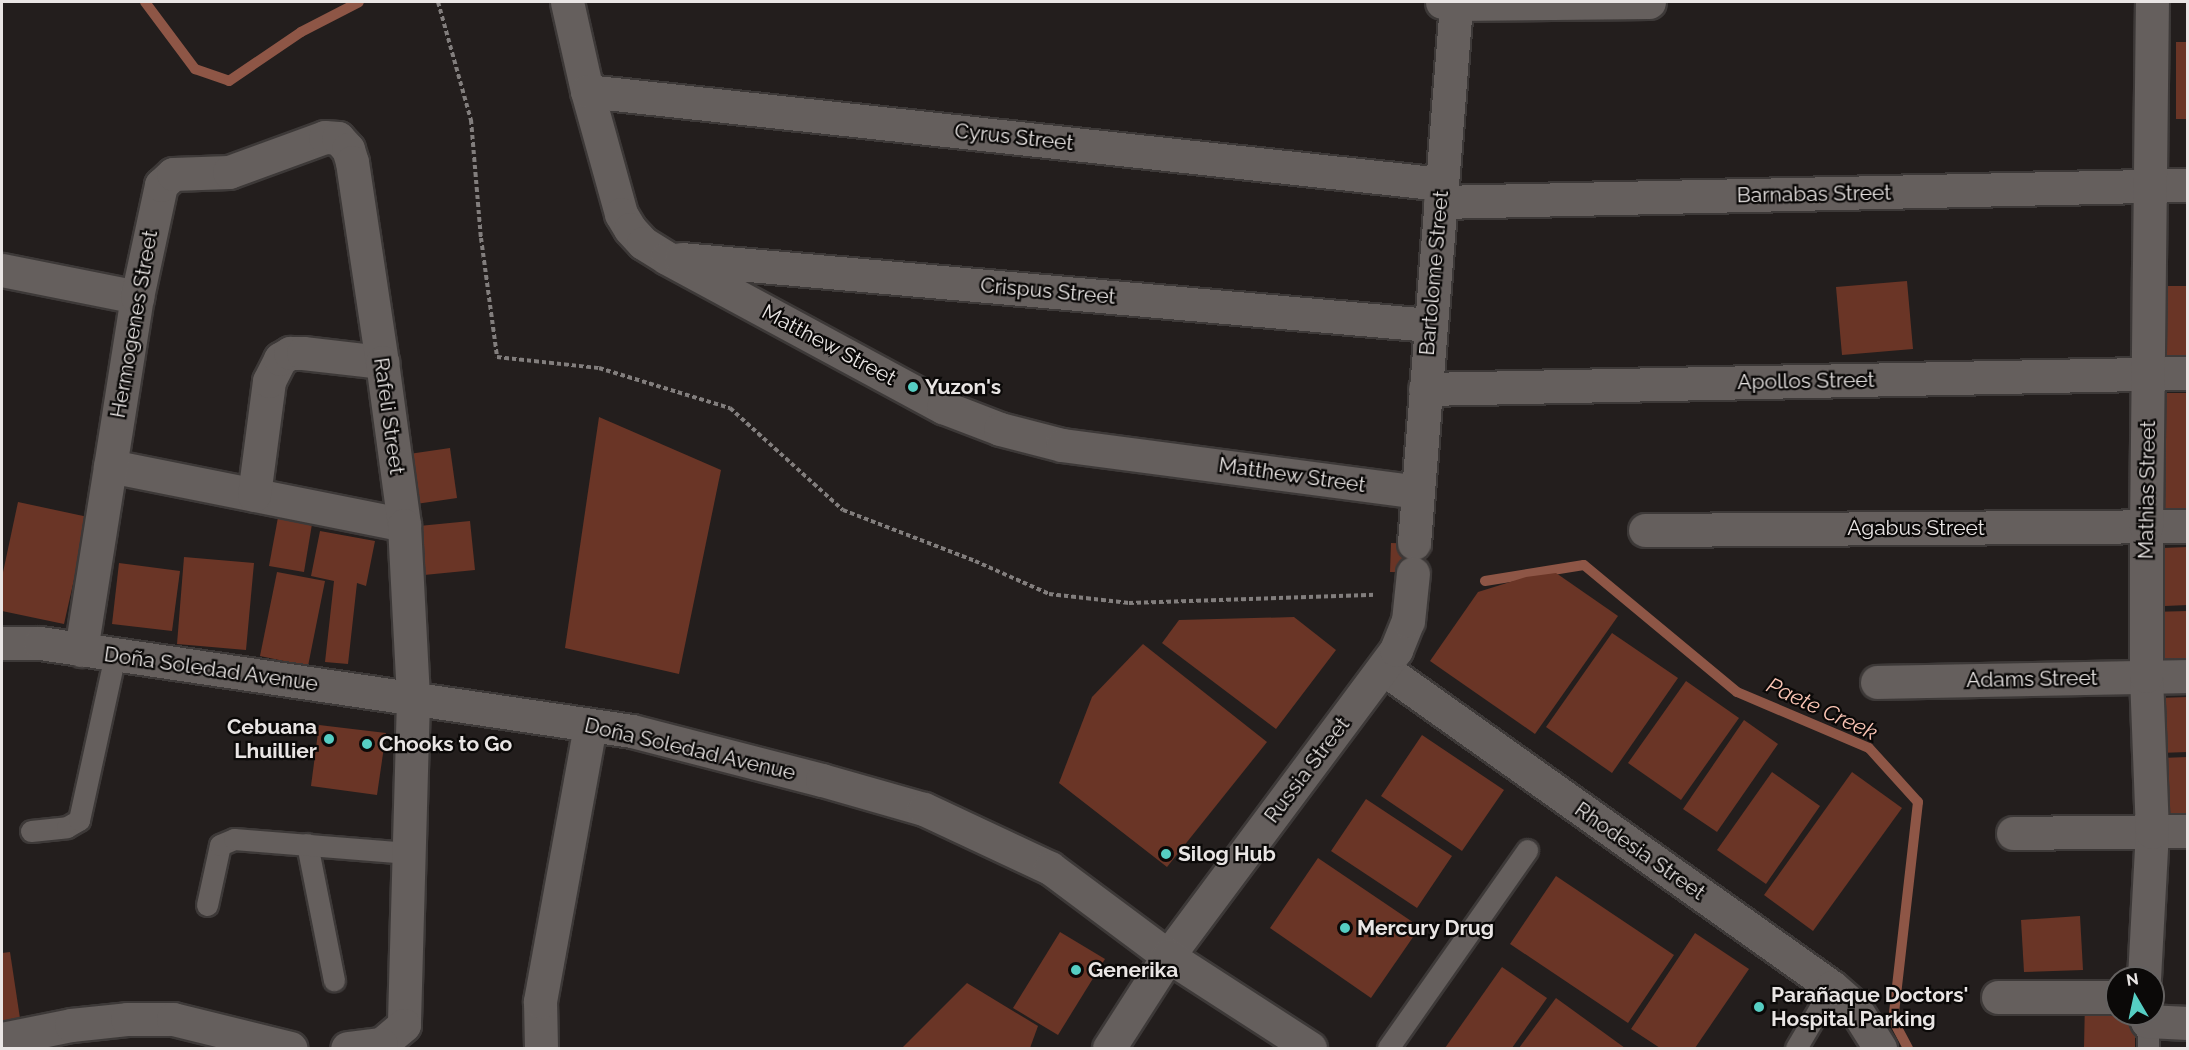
<!DOCTYPE html>
<meta charset="utf-8">
<style>
body{margin:0}
#map{position:relative;width:2189px;height:1050px;overflow:hidden;background:#231e1d;font-family:Raleway,sans-serif}
div>[style]{position:absolute}
[style*='--x']{left:calc(var(--x)*1px);top:calc(var(--y)*1px);width:calc(var(--w)*1px);rotate:calc(var(--a)*1deg)}
.stream>*{height:10px;margin:-5px;padding:0 5px;transform-origin:5px;border-radius:5px;background:#8e5646}
.building>*{inset:0;background:#6a3526}
.path>*{height:4px;margin-top:-2px;transform-origin:0;background:repeating-linear-gradient(90deg,#827e7d 0 4.5px,transparent 0 7.5px)}
.roads{filter:drop-shadow(2px 0 #3d3938) drop-shadow(-2px 0 #3d3938) drop-shadow(0 2px #3d3938) drop-shadow(0 -2px #3d3938)}
.service>*{height:21px;margin:-10.5px;padding:0 10.5px;transform-origin:10.5px;border-radius:10.5px;background:#655f5d}
.minor>*{height:33px;margin:-16.5px;padding:0 16.5px;transform-origin:16.5px;border-radius:16.5px;background:#655f5d}
.secondary>*{height:33px;margin:-16.5px;padding:0 16.5px;transform-origin:16.5px;border-radius:16.5px;background:#655f5d}
.dots>*{width:16px;height:16px;translate:-50% -50%;box-sizing:border-box;border:3px solid #0b0908;border-radius:50%}
span{translate:-50% -50%;white-space:nowrap;text-align:center;line-height:1.15;-webkit-text-stroke:4.5px #0b0908;paint-order:stroke}
.street-label{font-size:21px;color:#e9e5e4}
.poi-label{font-size:21px;color:#e9e5e4;font-weight:700}
.left{translate:0 -50%;text-align:left}
.right{translate:-100% -50%;text-align:right}
.water-label{font-size:22px;color:#fbc5b5;font-style:italic}
.frame{position:absolute;inset:0;border:3px solid #e9e5e4;pointer-events:none}
.north{position:absolute;left:2105px;top:966px;width:60px;height:60px;box-sizing:border-box;background:#0b0908;border:2px solid #646160;border-radius:50%;rotate:351deg;font-size:16px;font-weight:700;line-height:24px;text-align:center;color:#e9e5e4}
.north::after{content:'';display:block;margin:auto;width:21px;height:27px;background:#56cec3;clip-path:polygon(50% 0,100% 100%,50% 72%,0 100%)}
</style>
<div id="map">
<div class="stream">
<div style="--x:145;--y:2;--w:84;--a:53.3"></div>
<div style="--x:195;--y:69;--w:36;--a:19"></div>
<div style="--x:229;--y:81;--w:87;--a:-34.2"></div>
<div style="--x:301;--y:32;--w:65;--a:-27.3"></div>
<div style="--x:1485;--y:581;--w:100;--a:-9.2"></div>
<div style="--x:1584;--y:565;--w:199;--a:39.7"></div>
<div style="--x:1737;--y:692;--w:143;--a:23"></div>
<div style="--x:1869;--y:748;--w:73;--a:47.8"></div>
<div style="--x:1918;--y:802;--w:219;--a:96.5"></div>
<div style="--x:1893;--y:1020;--w:32;--a:62"></div>
</div>
<div class="building">
<div style="clip-path:polygon(2176px 42px,2188px 42px,2188px 119px,2176px 119px)"></div>
<div style="clip-path:polygon(1907px 281px,1913px 349px,1842px 355px,1836px 287px)"></div>
<div style="clip-path:polygon(2166px 286px,2188px 286px,2188px 358px,2166px 359px)"></div>
<div style="clip-path:polygon(2163px 393px,2188px 393px,2188px 514px,2162px 514px)"></div>
<div style="clip-path:polygon(599px 417px,721px 470px,679px 674px,565px 648px)"></div>
<div style="clip-path:polygon(450px 448px,457px 498px,416px 504px,409px 454px)"></div>
<div style="clip-path:polygon(18px 502px,88px 517px,64px 624px,2px 611px,2px 577px)"></div>
<div style="clip-path:polygon(279px 512px,313px 518px,304px 572px,269px 566px)"></div>
<div style="clip-path:polygon(470px 521px,475px 570px,424px 575px,419px 526px)"></div>
<div style="clip-path:polygon(320px 531px,375px 541px,366px 586px,357px 583px,348px 664px,325px 662px,334px 581px,311px 576px)"></div>
<div style="clip-path:polygon(1391px 543px,1426px 544px,1426px 573px,1390px 572px)"></div>
<div style="clip-path:polygon(2188px 547px,2188px 605px,2165px 606px,2162px 548px)"></div>
<div style="clip-path:polygon(184px 557px,254px 563px,246px 650px,177px 644px)"></div>
<div style="clip-path:polygon(119px 563px,180px 571px,172px 631px,112px 624px)"></div>
<div style="clip-path:polygon(277px 572px,325px 581px,308px 666px,260px 656px)"></div>
<div style="clip-path:polygon(1556px 573px,1618px 616px,1535px 734px,1430px 661px,1478px 592px,1526px 577px)"></div>
<div style="clip-path:polygon(2188px 611px,2188px 667px,2151px 668px,2150px 612px)"></div>
<div style="clip-path:polygon(1294px 617px,1336px 650px,1276px 729px,1162px 643px,1179px 620px)"></div>
<div style="clip-path:polygon(1612px 633px,1678px 678px,1612px 773px,1546px 727px)"></div>
<div style="clip-path:polygon(1143px 644px,1267px 742px,1167px 867px,1059px 783px,1092px 697px)"></div>
<div style="clip-path:polygon(1686px 681px,1739px 718px,1681px 800px,1628px 763px)"></div>
<div style="clip-path:polygon(2188px 697px,2188px 752px,2159px 753px,2158px 698px)"></div>
<div style="clip-path:polygon(1744px 720px,1778px 744px,1717px 832px,1683px 809px)"></div>
<div style="clip-path:polygon(319px 725px,386px 733px,377px 795px,311px 786px)"></div>
<div style="clip-path:polygon(1422px 735px,1504px 790px,1462px 851px,1381px 796px)"></div>
<div style="clip-path:polygon(2188px 757px,2188px 820px,2162px 820px,2161px 758px)"></div>
<div style="clip-path:polygon(1772px 772px,1820px 806px,1766px 884px,1717px 850px)"></div>
<div style="clip-path:polygon(1852px 772px,1902px 808px,1813px 931px,1764px 895px)"></div>
<div style="clip-path:polygon(1366px 799px,1452px 856px,1417px 908px,1331px 851px)"></div>
<div style="clip-path:polygon(1318px 858px,1420px 927px,1371px 998px,1270px 928px)"></div>
<div style="clip-path:polygon(1556px 876px,1674px 955px,1628px 1023px,1510px 944px)"></div>
<div style="clip-path:polygon(2080px 916px,2083px 970px,2024px 972px,2021px 920px)"></div>
<div style="clip-path:polygon(1060px 932px,1105px 959px,1058px 1035px,1013px 1008px)"></div>
<div style="clip-path:polygon(1695px 933px,1749px 969px,1695px 1048px,1660px 1048px,1631px 1029px)"></div>
<div style="clip-path:polygon(10px 952px,21px 1025px,2px 1028px,2px 953px)"></div>
<div style="clip-path:polygon(1502px 967px,1547px 998px,1512px 1048px,1445px 1048px)"></div>
<div style="clip-path:polygon(967px 983px,1038px 1026px,1030px 1048px,903px 1047px)"></div>
<div style="clip-path:polygon(1556px 998px,1625px 1048px,1519px 1048px)"></div>
<div style="clip-path:polygon(2085px 1000px,2117px 1000px,2117px 1014px,2135px 1014px,2135px 1048px,2084px 1048px)"></div>
</div>
<div class="path">
<div style="--x:438;--y:2;--w:123;--a:74.4"></div>
<div style="--x:471;--y:120;--w:118;--a:85.2"></div>
<div style="--x:481;--y:238;--w:120;--a:82.3"></div>
<div style="--x:497;--y:357;--w:103;--a:6.2"></div>
<div style="--x:599;--y:368;--w:137;--a:17"></div>
<div style="--x:730;--y:408;--w:152;--a:42.1"></div>
<div style="--x:843;--y:510;--w:142;--a:21.1"></div>
<div style="--x:975;--y:561;--w:81;--a:24"></div>
<div style="--x:1049;--y:594;--w:81;--a:6.4"></div>
<div style="--x:1129;--y:603;--w:247;--a:-1.9"></div>
</div>
<div class="roads">
<div class="service">
<div style="--x:31;--y:831;--w:36;--a:-6"></div>
<div style="--x:67;--y:827;--w:14;--a:-30"></div>
<div style="--x:79;--y:820;--w:169;--a:-77.7"></div>
<div style="--x:307;--y:844;--w:139;--a:78.8"></div>
<div style="--x:207;--y:905;--w:61;--a:-77.8"></div>
<div style="--x:220;--y:845;--w:15;--a:-23"></div>
<div style="--x:234;--y:839;--w:175;--a:4.6"></div>
<div style="--x:2147;--y:1021;--w:27;--a:88"></div>
<div style="--x:1388;--y:1048;--w:242;--a:-54.9"></div>
<div style="--x:1796;--y:1048;--w:71;--a:-59.5"></div>
</div>
<div class="minor">
<div style="--x:567;--y:2;--w:91;--a:77.3"></div>
<div style="--x:587;--y:91;--w:128;--a:74.5"></div>
<div style="--x:621;--y:214;--w:17;--a:59"></div>
<div style="--x:630;--y:229;--w:19;--a:47"></div>
<div style="--x:643;--y:243;--w:28;--a:32"></div>
<div style="--x:667;--y:258;--w:314;--a:28.4"></div>
<div style="--x:943;--y:407;--w:61;--a:21.1"></div>
<div style="--x:1000;--y:429;--w:64;--a:14.5"></div>
<div style="--x:1062;--y:445;--w:358;--a:7.5"></div>
<div style="--x:1442;--y:2;--w:14;--a:8"></div>
<div style="--x:1456;--y:4;--w:193;--a:-0.6"></div>
<div style="--x:587;--y:91;--w:860;--a:6.21"></div>
<div style="--x:1440;--y:202;--w:748;--a:-1.3"></div>
<div style="--x:681;--y:259;--w:751;--a:5.04"></div>
<div style="--x:2;--y:270;--w:138;--a:11.3"></div>
<div style="--x:1425;--y:389;--w:763;--a:-1.2"></div>
<div style="--x:110;--y:466;--w:300;--a:11.3"></div>
<div style="--x:254;--y:495;--w:115;--a:-82.5"></div>
<div style="--x:269;--y:381;--w:25;--a:-63"></div>
<div style="--x:280;--y:359;--w:12;--a:-31"></div>
<div style="--x:290;--y:353;--w:13;--a:0"></div>
<div style="--x:303;--y:353;--w:80;--a:6.5"></div>
<div style="--x:1645;--y:530;--w:543;--a:-0.42"></div>
<div style="--x:1414;--y:543;--w:541;--a:-85.54"></div>
<div style="--x:81;--y:650;--w:357;--a:-81"></div>
<div style="--x:137;--y:297;--w:115;--a:-77.9"></div>
<div style="--x:161;--y:185;--w:16;--a:-43"></div>
<div style="--x:173;--y:174;--w:56;--a:-2"></div>
<div style="--x:229;--y:172;--w:102;--a:-20"></div>
<div style="--x:325;--y:137;--w:13;--a:4"></div>
<div style="--x:338;--y:138;--w:15;--a:48"></div>
<div style="--x:348;--y:149;--w:14;--a:73"></div>
<div style="--x:352;--y:162;--w:202;--a:81.5"></div>
<div style="--x:382;--y:362;--w:164;--a:82.3"></div>
<div style="--x:404;--y:525;--w:174;--a:87"></div>
<div style="--x:413;--y:699;--w:326;--a:91.6"></div>
<div style="--x:404;--y:1025;--w:30;--a:140"></div>
<div style="--x:381;--y:1044;--w:34;--a:173"></div>
<div style="--x:1384;--y:669;--w:549;--a:35.37"></div>
<div style="--x:1832;--y:987;--w:28;--a:41"></div>
<div style="--x:1853;--y:1005;--w:51;--a:57.9"></div>
<div style="--x:1877;--y:682;--w:311;--a:-1.1"></div>
<div style="--x:2013;--y:833;--w:175;--a:-0.7"></div>
<div style="--x:2144;--y:978;--w:146;--a:-86.9"></div>
<div style="--x:2152;--y:832;--w:156;--a:-92.2"></div>
<div style="--x:2146;--y:676;--w:149;--a:-90"></div>
<div style="--x:2146;--y:527;--w:525;--a:-89.35"></div>
<div style="--x:1998;--y:997;--w:119;--a:0"></div>
<div style="--x:2144;--y:1014;--w:8;--a:67"></div>
<div style="--x:2147;--y:1021;--w:41;--a:2.8"></div>
<div style="--x:2;--y:1039;--w:70;--a:-11.5"></div>
<div style="--x:71;--y:1025;--w:56;--a:-6.1"></div>
<div style="--x:127;--y:1019;--w:46;--a:0"></div>
<div style="--x:173;--y:1019;--w:121;--a:13.9"></div>
<div style="--x:541;--y:1048;--w:47;--a:-91.2"></div>
<div style="--x:540;--y:1001;--w:280;--a:-79.7"></div>
<div style="--x:1109;--y:1048;--w:109;--a:-57.3"></div>
<div style="--x:1168;--y:956;--w:382;--a:-53.3"></div>
<div style="--x:1396;--y:650;--w:31;--a:-68"></div>
<div style="--x:1408;--y:621;--w:48;--a:-84.1"></div>
</div>
<div class="secondary">
<div style="--x:2;--y:643;--w:38;--a:0"></div>
<div style="--x:40;--y:643;--w:599;--a:8.46"></div>
<div style="--x:632;--y:731;--w:196;--a:14.5"></div>
<div style="--x:822;--y:780;--w:106;--a:15.9"></div>
<div style="--x:924;--y:809;--w:139;--a:25.1"></div>
<div style="--x:1050;--y:868;--w:147;--a:36.7"></div>
<div style="--x:1168;--y:956;--w:169;--a:32.9"></div>
</div>
</div>
<div class="dots">
<div style="left:913px;top:387px;background:#56cec3"></div>
<div style="left:329px;top:739px;background:#56cec3"></div>
<div style="left:367px;top:744px;background:#56cec3"></div>
<div style="left:1166px;top:854px;background:#56cec3"></div>
<div style="left:1345px;top:928px;background:#56cec3"></div>
<div style="left:1076px;top:970px;background:#56cec3"></div>
<div style="left:1759px;top:1007px;background:#56cec3"></div>
</div>
<div class="street-label">
<span style="left:1014px;top:137px;rotate:6deg">Cyrus Street</span>
<span style="left:1814px;top:194px;rotate:-1deg">Barnabas Street</span>
<span style="left:1434px;top:273px;rotate:-85deg">Bartolome Street</span>
<span style="left:1048px;top:291px;rotate:5deg">Crispus Street</span>
<span style="left:134px;top:324px;rotate:-80deg">Hermogenes Street</span>
<span style="left:829px;top:345px;rotate:28deg">Matthew Street</span>
<span style="left:1806px;top:381px;rotate:-1deg">Apollos Street</span>
<span style="left:389px;top:416px;rotate:82deg">Rafeli Street</span>
<span style="left:1292px;top:475px;rotate:8deg">Matthew Street</span>
<span style="left:2147px;top:490px;rotate:-89deg">Mathias Street</span>
<span style="left:1916px;top:528px">Agabus Street</span>
<span style="left:211px;top:669px;rotate:8deg">Doña Soledad Avenue</span>
<span style="left:2032px;top:679px;rotate:-1deg">Adams Street</span>
<span style="left:690px;top:749px;rotate:13deg">Doña Soledad Avenue</span>
<span style="left:1307px;top:770px;rotate:-53deg">Russia Street</span>
<span style="left:1640px;top:851px;rotate:35deg">Rhodesia Street</span>
</div>
<div class="poi-label">
<span class="left" style="left:925px;top:387px">Yuzon's</span>
<span class="right" style="left:317px;top:739px">Cebuana<br>Lhuillier</span>
<span class="left" style="left:379px;top:744px">Chooks to Go</span>
<span class="left" style="left:1178px;top:854px">Silog Hub</span>
<span class="left" style="left:1357px;top:928px">Mercury Drug</span>
<span class="left" style="left:1088px;top:970px">Generika</span>
<span class="left" style="left:1771px;top:1007px">Parañaque Doctors'<br>Hospital Parking</span>
</div>
<div class="water-label">
<span style="left:1822px;top:709px;rotate:25deg">Paete Creek</span>
</div>
<div class="frame"></div>
<div class="north">N</div>
</div>
